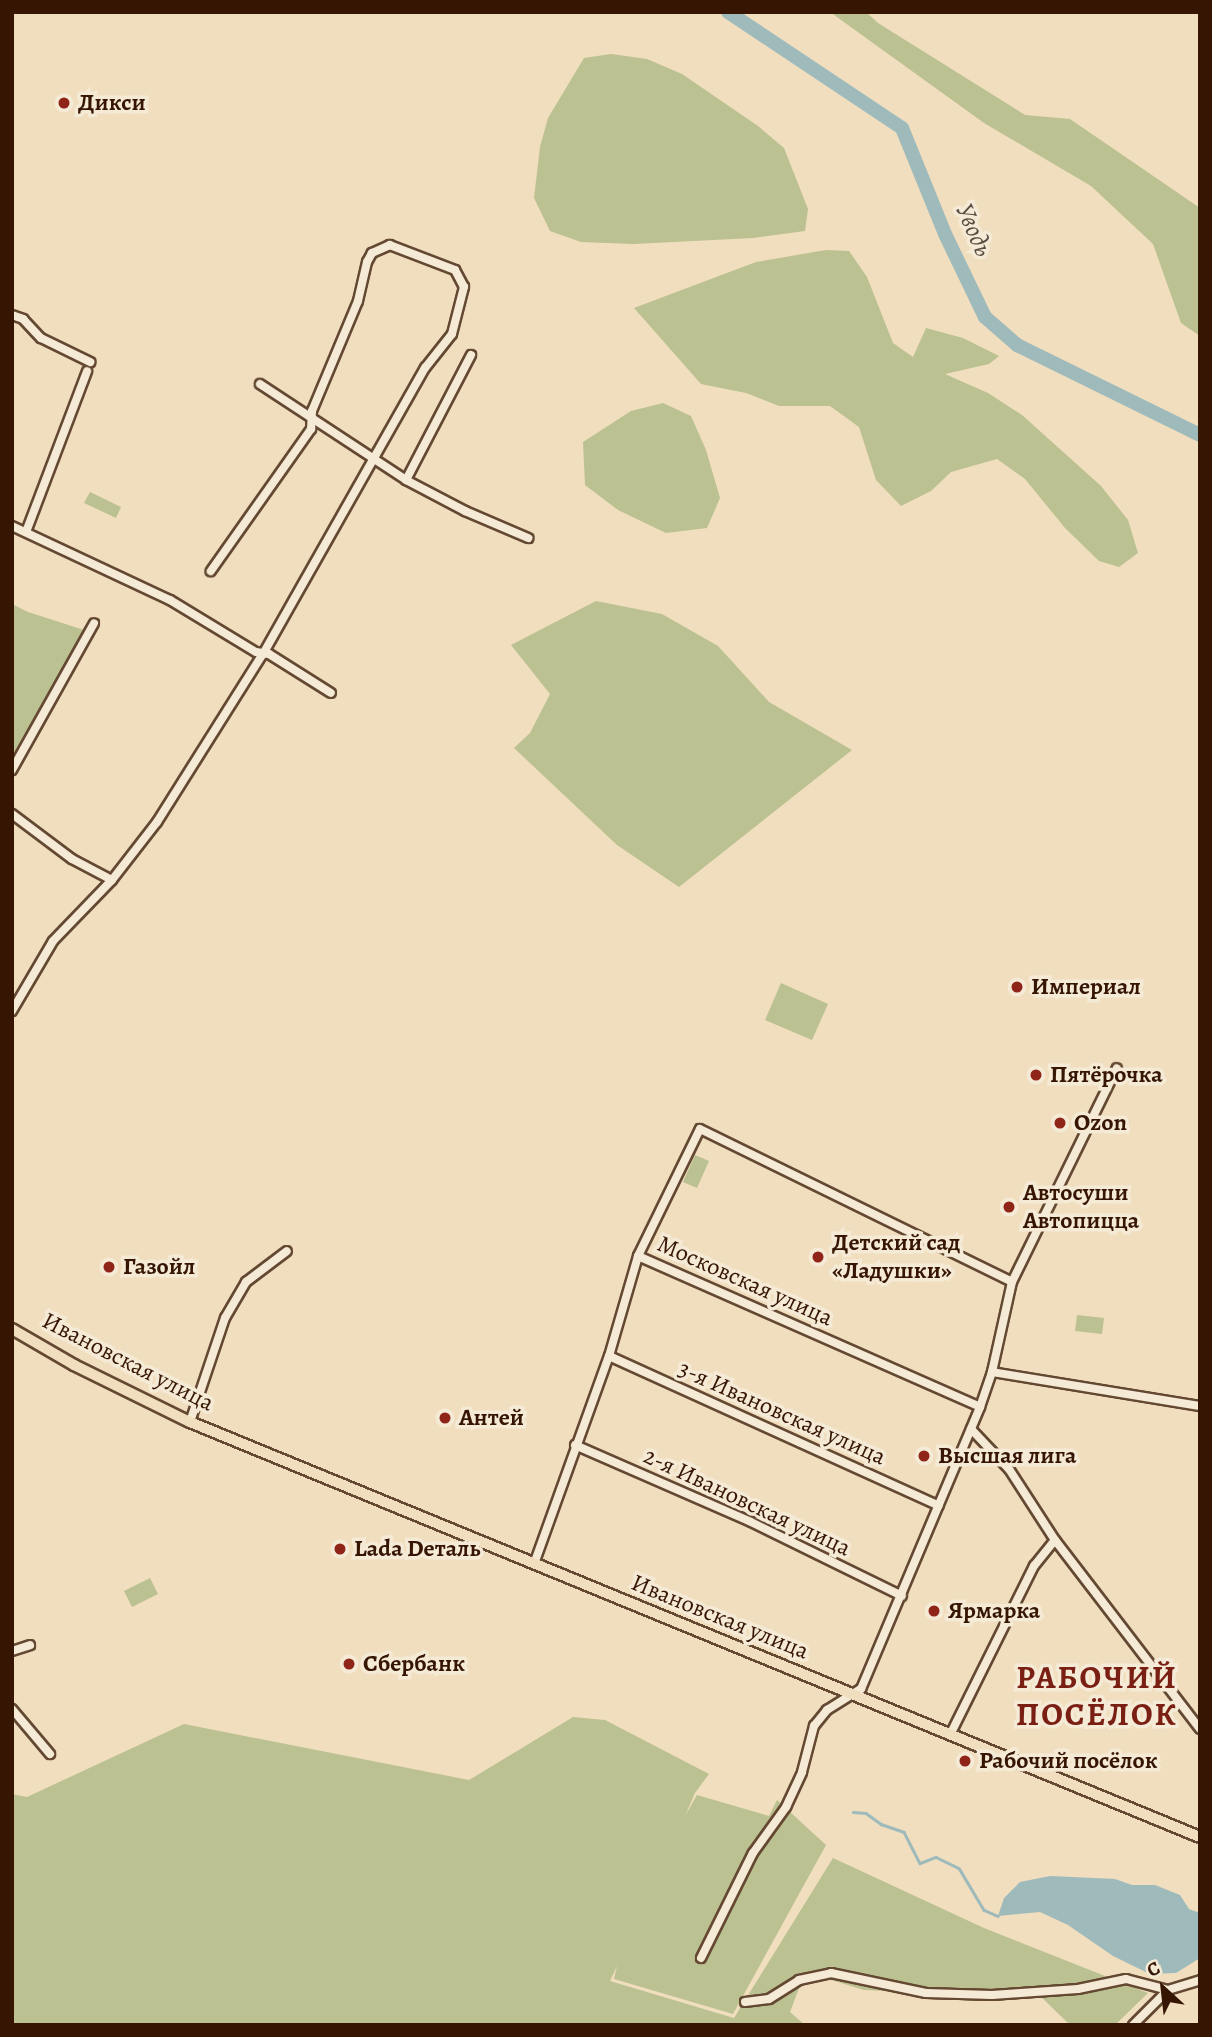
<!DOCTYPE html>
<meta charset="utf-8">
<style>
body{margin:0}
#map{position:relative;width:1212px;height:2037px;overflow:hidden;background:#f0debe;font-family:Alegreya,serif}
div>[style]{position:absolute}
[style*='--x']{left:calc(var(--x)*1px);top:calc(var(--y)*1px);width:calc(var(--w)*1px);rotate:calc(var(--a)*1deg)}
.green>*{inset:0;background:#bbc190}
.water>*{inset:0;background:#9ebabb}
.stream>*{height:2.5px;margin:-1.25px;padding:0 1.25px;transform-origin:1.25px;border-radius:1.25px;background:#9ebabb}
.river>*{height:14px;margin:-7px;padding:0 7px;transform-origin:7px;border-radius:7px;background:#9ebabb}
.roads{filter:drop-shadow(2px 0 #644832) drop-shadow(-2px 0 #644832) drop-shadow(0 2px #644832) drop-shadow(0 -2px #644832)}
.minor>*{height:8px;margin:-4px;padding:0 4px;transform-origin:4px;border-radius:4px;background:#f5ead5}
.major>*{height:10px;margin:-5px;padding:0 5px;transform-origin:5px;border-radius:5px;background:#f0debe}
.dots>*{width:19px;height:19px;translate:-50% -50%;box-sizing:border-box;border:4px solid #f5ead5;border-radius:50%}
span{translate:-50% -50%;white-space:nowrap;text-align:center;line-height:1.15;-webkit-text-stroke:7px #f5ead5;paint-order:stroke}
.poi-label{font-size:24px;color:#361603;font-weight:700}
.left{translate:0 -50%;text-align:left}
.street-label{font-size:24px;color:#361603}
.water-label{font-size:26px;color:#5a4f43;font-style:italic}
.district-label{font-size:32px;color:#7a1f14;font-weight:700;letter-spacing:2px}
.frame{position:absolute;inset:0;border:14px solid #361603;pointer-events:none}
.north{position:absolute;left:1128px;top:1953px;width:70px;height:70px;-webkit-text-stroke:5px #f5ead5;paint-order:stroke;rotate:333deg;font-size:19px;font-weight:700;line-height:28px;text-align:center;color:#361603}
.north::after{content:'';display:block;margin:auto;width:24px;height:32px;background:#361603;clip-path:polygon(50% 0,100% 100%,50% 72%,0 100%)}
</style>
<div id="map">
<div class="green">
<div style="clip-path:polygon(830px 12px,866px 12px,878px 23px,1025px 115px,1070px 119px,1200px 208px,1200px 336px,1181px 323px,1153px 244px,1091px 186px,984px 123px)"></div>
<div style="clip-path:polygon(611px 54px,647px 59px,682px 74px,758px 126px,784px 148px,808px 209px,805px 231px,753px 238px,634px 244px,581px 242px,550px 231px,534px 198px,540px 147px,548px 118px,584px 58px)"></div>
<div style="clip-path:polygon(826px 250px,849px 251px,867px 277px,893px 343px,913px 357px,926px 328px,963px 338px,999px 356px,989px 364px,945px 374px,988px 393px,1022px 415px,1101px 486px,1128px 520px,1138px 553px,1119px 567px,1099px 561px,1065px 528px,1025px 479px,997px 459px,951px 472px,931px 491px,901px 506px,876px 480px,859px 427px,830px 406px,779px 406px,746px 393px,701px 384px,634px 308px,756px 262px)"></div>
<div style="clip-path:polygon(663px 403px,691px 416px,706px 450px,720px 498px,707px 528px,666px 533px,618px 510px,585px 485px,583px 442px,631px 411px)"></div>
<div style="clip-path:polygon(90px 492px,121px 507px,116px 518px,84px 503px)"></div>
<div style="clip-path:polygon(596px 601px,662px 614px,718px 646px,769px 702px,852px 750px,679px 887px,617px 845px,514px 748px,530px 733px,550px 694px,511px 645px)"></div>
<div style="clip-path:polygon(12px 604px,28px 612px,84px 630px,12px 756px)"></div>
<div style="clip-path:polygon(781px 983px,828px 1004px,812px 1040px,765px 1020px)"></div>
<div style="clip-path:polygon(695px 1155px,709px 1161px,697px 1188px,683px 1182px)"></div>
<div style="clip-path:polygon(1077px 1315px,1104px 1318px,1102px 1334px,1075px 1331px)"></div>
<div style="clip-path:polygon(150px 1578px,158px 1594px,132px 1607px,124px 1591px)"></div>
<div style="clip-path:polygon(573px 1717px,605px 1720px,709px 1774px,695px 1793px,685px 1816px,697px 1795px,769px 1816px,777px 1800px,826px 1845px,733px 2014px,614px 1979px,617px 1966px,610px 1981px,734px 2018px,833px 1858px,984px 1928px,1148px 1993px,1115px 2025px,1070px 2025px,1035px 1991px,955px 1994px,864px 1990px,805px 1972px,790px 2012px,805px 2025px,12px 2025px,12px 1794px,27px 1797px,184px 1724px,469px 1780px)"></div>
</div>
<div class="water">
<div style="clip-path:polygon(1050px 1876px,1115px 1879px,1132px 1885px,1155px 1885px,1180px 1895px,1189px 1909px,1200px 1913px,1200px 1958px,1176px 1973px,1150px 1974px,1113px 1956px,1068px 1925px,1040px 1912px,998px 1916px,1004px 1898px,1020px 1882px)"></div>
</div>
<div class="stream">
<div style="--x:853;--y:1812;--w:13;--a:4"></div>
<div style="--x:866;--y:1813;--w:19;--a:36"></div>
<div style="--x:881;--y:1824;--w:24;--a:19"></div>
<div style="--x:904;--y:1832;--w:35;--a:63"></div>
<div style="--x:920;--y:1863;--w:17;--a:-21"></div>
<div style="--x:936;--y:1857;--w:25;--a:26"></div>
<div style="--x:959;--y:1868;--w:49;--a:59.2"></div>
<div style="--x:984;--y:1910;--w:15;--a:23"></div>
</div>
<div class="river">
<div style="--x:728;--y:12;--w:209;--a:33.7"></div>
<div style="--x:902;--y:128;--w:114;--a:67.9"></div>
<div style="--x:945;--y:234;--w:92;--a:64.3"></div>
<div style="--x:985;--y:317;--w:43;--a:41.2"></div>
<div style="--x:1017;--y:345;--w:204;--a:26.2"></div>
</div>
<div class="roads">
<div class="minor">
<div style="--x:12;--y:315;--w:12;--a:20"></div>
<div style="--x:23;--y:319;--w:26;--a:47"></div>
<div style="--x:41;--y:338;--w:55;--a:26.1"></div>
<div style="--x:260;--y:384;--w:175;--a:33.3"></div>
<div style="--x:406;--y:480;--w:67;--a:27.7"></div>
<div style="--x:465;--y:511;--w:69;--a:23.2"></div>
<div style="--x:406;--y:480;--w:141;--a:-62.5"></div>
<div style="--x:12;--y:526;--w:174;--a:25.1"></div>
<div style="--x:170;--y:600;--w:100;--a:31.2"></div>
<div style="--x:256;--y:652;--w:13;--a:9"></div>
<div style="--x:269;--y:654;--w:73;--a:32.2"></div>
<div style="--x:26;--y:532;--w:172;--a:-69.2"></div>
<div style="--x:12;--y:770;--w:168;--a:-60.8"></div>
<div style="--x:12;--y:814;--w:75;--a:36.9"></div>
<div style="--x:72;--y:859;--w:45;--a:27.7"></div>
<div style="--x:12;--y:1011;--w:81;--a:-59.6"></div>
<div style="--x:53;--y:941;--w:85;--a:-46"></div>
<div style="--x:112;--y:880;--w:73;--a:-52.2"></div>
<div style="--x:157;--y:822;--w:199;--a:-57.8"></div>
<div style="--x:263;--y:654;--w:329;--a:-60.5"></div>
<div style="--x:425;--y:368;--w:43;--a:-51.5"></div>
<div style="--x:452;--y:334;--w:49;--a:-75.7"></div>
<div style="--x:464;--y:287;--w:19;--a:-118"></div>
<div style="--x:455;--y:270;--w:70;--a:-159"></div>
<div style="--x:390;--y:245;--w:20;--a:156"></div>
<div style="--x:372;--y:253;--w:10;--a:119"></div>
<div style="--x:367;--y:262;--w:40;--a:103"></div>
<div style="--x:358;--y:301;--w:119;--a:112.7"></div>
<div style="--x:312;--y:411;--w:18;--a:93"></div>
<div style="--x:311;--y:429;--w:174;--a:125.2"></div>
<div style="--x:638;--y:1256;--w:141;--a:-64"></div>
<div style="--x:700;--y:1129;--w:347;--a:26.1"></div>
<div style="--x:609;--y:1356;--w:362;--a:24.4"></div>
<div style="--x:992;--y:1372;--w:211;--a:9.3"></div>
<div style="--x:191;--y:1419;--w:107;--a:-71.4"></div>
<div style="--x:225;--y:1318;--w:42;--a:-59.7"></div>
<div style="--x:246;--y:1282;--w:51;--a:-37.1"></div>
<div style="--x:971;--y:1429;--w:55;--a:46.5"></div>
<div style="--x:1009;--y:1469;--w:85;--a:57.1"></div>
<div style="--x:1055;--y:1540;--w:238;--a:52.5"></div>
<div style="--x:575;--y:1445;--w:192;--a:23.6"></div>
<div style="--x:751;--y:1522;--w:168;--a:26.1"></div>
<div style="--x:534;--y:1564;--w:221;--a:-70.2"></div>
<div style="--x:609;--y:1356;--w:104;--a:-73.8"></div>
<div style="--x:638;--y:1256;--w:374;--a:23.8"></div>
<div style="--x:12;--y:1651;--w:19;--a:-18"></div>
<div style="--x:12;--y:1709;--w:59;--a:49.8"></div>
<div style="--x:950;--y:1735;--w:189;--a:-63.6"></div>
<div style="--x:1034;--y:1566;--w:33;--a:-51"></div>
<div style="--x:701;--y:1958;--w:117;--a:-63.7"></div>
<div style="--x:753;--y:1853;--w:57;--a:-54.3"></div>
<div style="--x:786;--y:1807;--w:38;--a:-65"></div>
<div style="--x:802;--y:1772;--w:48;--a:-75.4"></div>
<div style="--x:814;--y:1726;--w:21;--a:-51"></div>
<div style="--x:827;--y:1710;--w:40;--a:-32"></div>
<div style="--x:861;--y:1689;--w:306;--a:-67.1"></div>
<div style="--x:980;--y:1407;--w:37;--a:-71"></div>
<div style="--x:992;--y:1372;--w:92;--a:-77.5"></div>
<div style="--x:1012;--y:1282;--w:238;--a:-63.9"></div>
<div style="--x:745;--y:2002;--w:24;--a:-7"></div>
<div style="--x:769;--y:1999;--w:36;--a:-32"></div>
<div style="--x:799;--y:1980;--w:33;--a:-12"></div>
<div style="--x:831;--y:1973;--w:97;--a:11.9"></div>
<div style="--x:926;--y:1993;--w:66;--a:1.7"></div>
<div style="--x:992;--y:1995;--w:86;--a:-4"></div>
<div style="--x:1078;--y:1989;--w:49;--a:-11.8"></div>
<div style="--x:1126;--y:1979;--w:43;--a:14.7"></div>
<div style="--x:1133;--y:2025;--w:49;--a:-45"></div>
<div style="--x:1168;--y:1990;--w:34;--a:-17"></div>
</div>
<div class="major">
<div style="--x:12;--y:1329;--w:72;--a:30.1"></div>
<div style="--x:74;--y:1365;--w:129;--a:26.2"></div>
<div style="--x:190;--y:1422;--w:1092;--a:22.34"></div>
</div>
</div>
<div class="dots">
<div style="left:64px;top:103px;background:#8f2418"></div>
<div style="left:1017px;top:987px;background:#8f2418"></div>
<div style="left:1036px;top:1075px;background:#8f2418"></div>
<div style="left:1060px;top:1123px;background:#8f2418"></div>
<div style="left:1009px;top:1207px;background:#8f2418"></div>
<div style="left:818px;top:1257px;background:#8f2418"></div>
<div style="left:109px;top:1267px;background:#8f2418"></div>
<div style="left:445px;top:1418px;background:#8f2418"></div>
<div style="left:924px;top:1456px;background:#8f2418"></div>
<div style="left:340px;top:1549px;background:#8f2418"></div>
<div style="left:934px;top:1611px;background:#8f2418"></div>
<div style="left:349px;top:1664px;background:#8f2418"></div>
<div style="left:965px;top:1761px;background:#8f2418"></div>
</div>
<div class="poi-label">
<span class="left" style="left:78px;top:103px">Дикси</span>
<span class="left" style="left:1031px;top:987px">Империал</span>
<span class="left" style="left:1050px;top:1075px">Пятёрочка</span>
<span class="left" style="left:1074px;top:1123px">Ozon</span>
<span class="left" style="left:1023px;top:1207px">Автосуши<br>Автопицца</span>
<span class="left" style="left:832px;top:1257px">Детский сад<br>«Ладушки»</span>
<span class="left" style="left:123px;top:1267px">Газойл</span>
<span class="left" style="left:459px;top:1418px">Антей</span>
<span class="left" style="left:938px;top:1456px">Высшая лига</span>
<span class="left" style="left:354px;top:1549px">Lada Dеталь</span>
<span class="left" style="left:948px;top:1611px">Ярмарка</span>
<span class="left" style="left:363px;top:1664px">Сбербанк</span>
<span class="left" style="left:979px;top:1761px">Рабочий посёлок</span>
</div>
<div class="street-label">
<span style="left:745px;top:1281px;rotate:24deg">Московская улица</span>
<span style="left:128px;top:1362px;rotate:27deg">Ивановская улица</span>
<span style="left:782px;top:1413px;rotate:24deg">3-я Ивановская улица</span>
<span style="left:747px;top:1502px;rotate:25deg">2-я Ивановская улица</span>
<span style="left:720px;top:1617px;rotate:22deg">Ивановская улица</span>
</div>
<div class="water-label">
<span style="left:974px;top:230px;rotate:66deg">Уводь</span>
</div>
<div class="district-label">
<span style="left:1097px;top:1696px">РАБОЧИЙ<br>ПОСЁЛОК</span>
</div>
<div class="frame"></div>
<div class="north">С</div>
</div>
